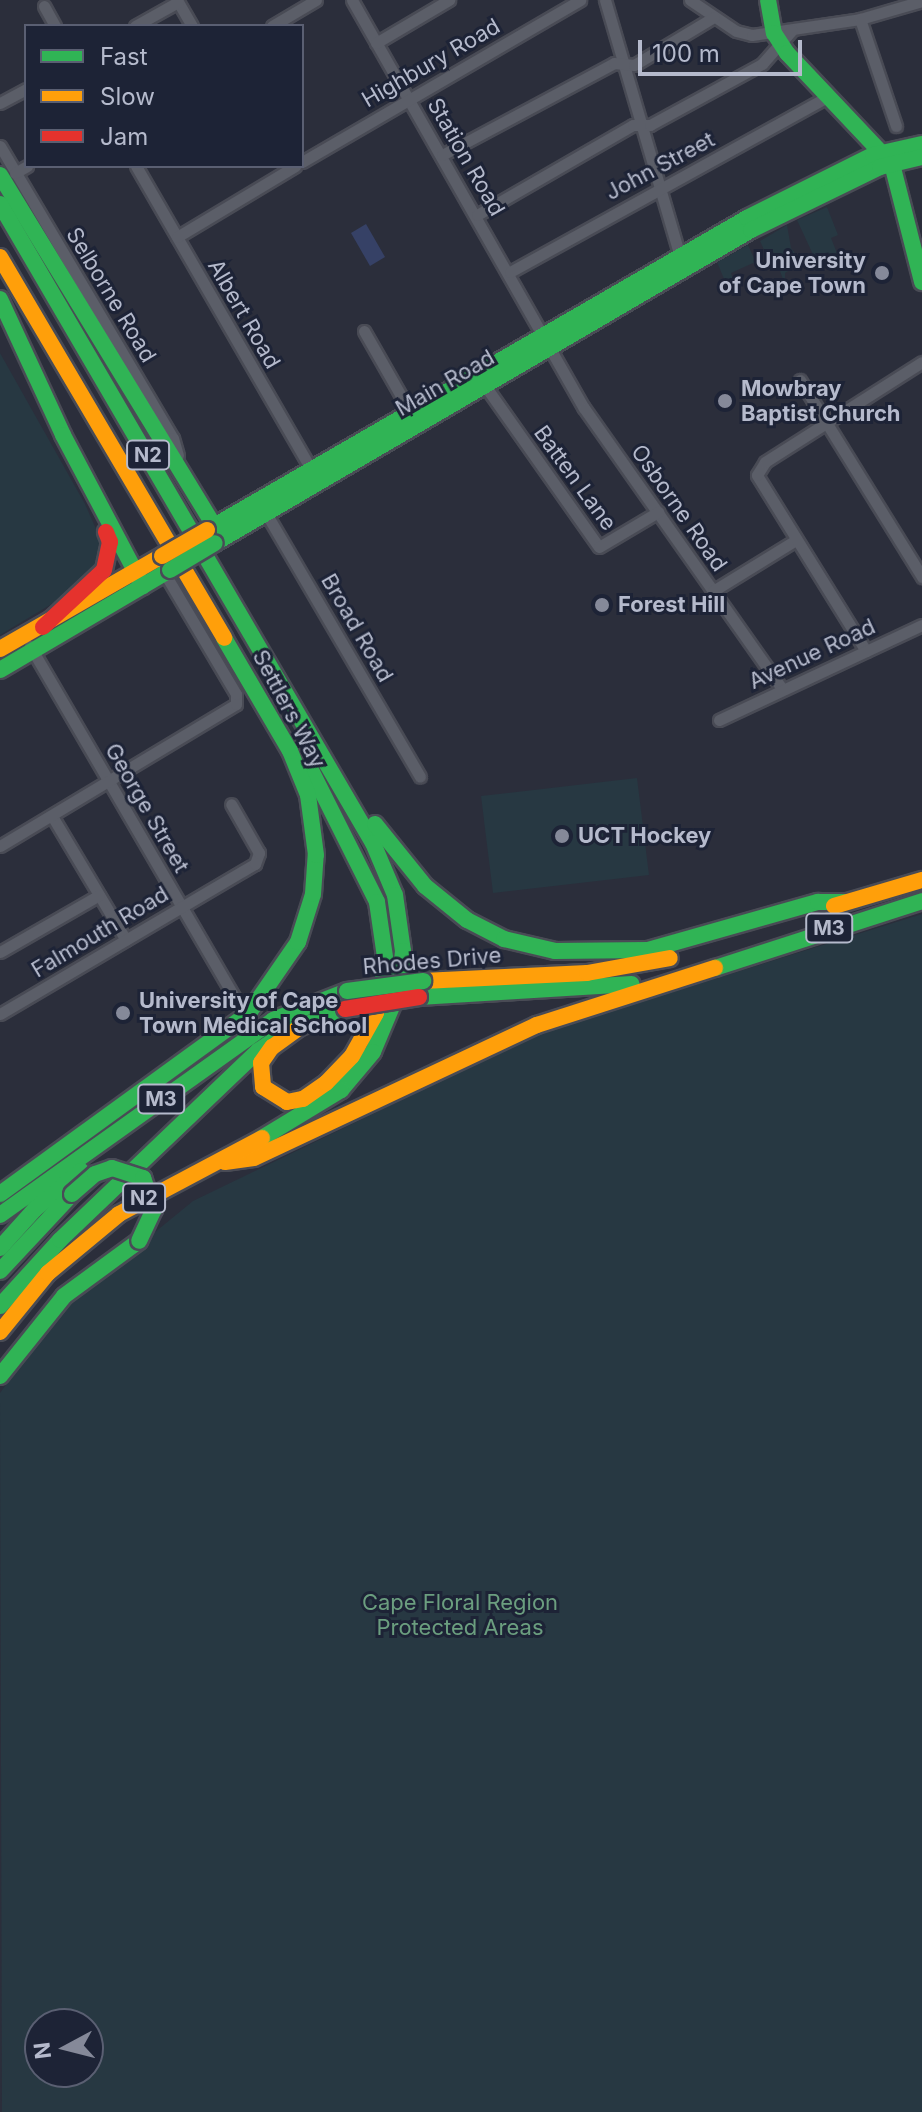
<!DOCTYPE html>
<style>
body{margin:0}
#map{position:relative;width:922px;height:2112px;overflow:hidden;background:#2b2e3b;font-family:Inter,sans-serif}
div>[style]{position:absolute}
[style*='--x']{left:calc(var(--x)*1px);top:calc(var(--y)*1px);width:calc(var(--w)*1px);rotate:calc(var(--a)*1deg)}
.green>*{inset:0;background:#273842}
.water>*{inset:0;background:#364166}
.roads{filter:drop-shadow(2px 0 #494b55) drop-shadow(-2px 0 #494b55) drop-shadow(0 2px #494b55) drop-shadow(0 -2px #494b55)}
.street>*{height:11px;margin:-5.5px;padding:0 5.5px;transform-origin:5.5px;border-radius:5.5px;background:#5b5e68}
.fast>*{height:16px;margin:-8px;padding:0 8px;transform-origin:8px;border-radius:8px;background:#30b455}
.slow>*{height:16px;margin:-8px;padding:0 8px;transform-origin:8px;border-radius:8px;background:#ff9f0a}
.jam>*{height:16px;margin:-8px;padding:0 8px;transform-origin:8px;border-radius:8px;background:#e5322d}
.bridges{filter:drop-shadow(2px 0 #494b57) drop-shadow(-2px 0 #494b57) drop-shadow(0 2px #494b57) drop-shadow(0 -2px #494b57)}
.fast-bridge>*{height:16px;margin:-8px;padding:0 8px;transform-origin:8px;border-radius:8px;background:#30b455}
.slow-bridge>*{height:16px;margin:-8px;padding:0 8px;transform-origin:8px;border-radius:8px;background:#ff9f0a}
.jam-bridge>*{height:16px;margin:-8px;padding:0 8px;transform-origin:8px;border-radius:8px;background:#e5322d}
.dots>*{width:22px;height:22px;translate:-50% -50%;box-sizing:border-box;border:4px solid #1d2336;border-radius:50%}
span{translate:-50% -50%;white-space:nowrap;text-align:center;line-height:1.15;-webkit-text-stroke:6px #1d2336;paint-order:stroke}
.shield-label span{padding:2px 6px;background:#1d2336;border:2px solid;border-radius:6px;-webkit-text-stroke-width:0}
.shield-label{font-size:20px;color:#b5bacc;font-weight:700}
.street-label{font-size:22px;color:#b5bacc}
.poi-label{font-size:22px;color:#b5bacc;font-weight:700}
.right{translate:-100% -50%;text-align:right}
.left{translate:0 -50%;text-align:left}
.park-label{font-size:22px;color:#6b9e7f}
.legend{position:absolute;left:24px;top:24px;width:280px;height:144px;box-sizing:border-box;background:#1d2336;border:2px solid #5a5f72;margin:0;padding:10px 14px;list-style:none;font-size:24px;color:#b5bacc}
.legend li{display:flex;align-items:center;gap:16px;height:40px}
.legend b{width:40px;border:2px solid #5a5f72}
.north{position:absolute;left:24px;top:2008px;width:80px;height:80px;box-sizing:border-box;background:#1d2336;border:2px solid #5a5f72;border-radius:50%;rotate:263deg;font-size:22px;font-weight:700;line-height:32px;text-align:center;color:#b5bacc}
.north::after{content:'';display:block;margin:auto;width:28px;height:36px;background:#858999;clip-path:polygon(50% 0,100% 100%,50% 72%,0 100%)}
.scale{position:absolute;left:638px;top:40px;width:164px;height:36px;box-sizing:border-box;border:4px solid #b5bacc;border-top:0;padding-left:10px;font-size:24px;line-height:28px;white-space:nowrap;color:#b5bacc;-webkit-text-stroke:6px #1d2336;paint-order:stroke}
</style>
<div id="map">
<div class="green">
<div style="clip-path:polygon(827px 207px,838px 235px,831px 238px,837px 253px,816px 261px,797px 220px)"></div>
<div style="clip-path:polygon(787px 225px,791px 248px,802px 262px,785px 273px,785px 285px,773px 251px,765px 252px,760px 241px)"></div>
<div style="clip-path:polygon(748px 245px,758px 267px,753px 263px,731px 273px,734px 282px,727px 286px,717px 262px)"></div>
<div style="clip-path:polygon(0 353px,85px 504px,101px 540px,101px 560px,65px 596px,0 635px)"></div>
<div style="clip-path:polygon(637px 778px,649px 875px,493px 893px,481px 796px)"></div>
<div style="clip-path:polygon(evenodd,922px 914px,922px 2112px,2px 2112px,0 1393px,60px 1310px,193px 1201px,538px 1034px,922px 914px,40px 2024px,88px 2024px,88px 2072px,40px 2072px,40px 2024px)"></div>
</div>
<div class="water">
<div style="clip-path:polygon(366px 224px,385px 257px,370px 266px,351px 233px)"></div>
</div>
<div class="roads">
<div class="street">
<div style="--x:177;--y:0;--w:30;--a:60"></div>
<div style="--x:352;--y:0;--w:469;--a:60.4"></div>
<div style="--x:584;--y:408;--w:344;--a:54.8"></div>
<div style="--x:605;--y:0;--w:274;--a:73.7"></div>
<div style="--x:690;--y:0;--w:55;--a:34"></div>
<div style="--x:736;--y:31;--w:16;--a:14"></div>
<div style="--x:752;--y:35;--w:109;--a:-8.4"></div>
<div style="--x:860;--y:19;--w:65;--a:-16.2"></div>
<div style="--x:44;--y:6;--w:23;--a:61"></div>
<div style="--x:860;--y:19;--w:113;--a:71.4"></div>
<div style="--x:135;--y:26;--w:49;--a:-29.2"></div>
<div style="--x:272;--y:26;--w:51;--a:-30.6"></div>
<div style="--x:376;--y:43;--w:85;--a:-30.5"></div>
<div style="--x:0;--y:103;--w:30;--a:-28"></div>
<div style="--x:0;--y:146;--w:339;--a:59.4"></div>
<div style="--x:173;--y:438;--w:18;--a:74"></div>
<div style="--x:442;--y:155;--w:195;--a:-28.1"></div>
<div style="--x:614;--y:63;--w:20;--a:6"></div>
<div style="--x:634;--y:65;--w:93;--a:-31"></div>
<div style="--x:302;--y:162;--w:322;--a:-30.2"></div>
<div style="--x:136;--y:166;--w:356;--a:60"></div>
<div style="--x:15;--y:173;--w:14;--a:-30"></div>
<div style="--x:477;--y:215;--w:180;--a:-30"></div>
<div style="--x:633;--y:125;--w:17;--a:0"></div>
<div style="--x:650;--y:125;--w:128;--a:-28.6"></div>
<div style="--x:762;--y:64;--w:45;--a:-48.6"></div>
<div style="--x:177;--y:237;--w:138;--a:-31"></div>
<div style="--x:510;--y:272;--w:364;--a:-28.9"></div>
<div style="--x:364;--y:331;--w:99;--a:60.3"></div>
<div style="--x:481;--y:380;--w:204;--a:54.8"></div>
<div style="--x:599;--y:547;--w:69;--a:-30.7"></div>
<div style="--x:800;--y:380;--w:232;--a:58.2"></div>
<div style="--x:263;--y:508;--w:311;--a:59.7"></div>
<div style="--x:713;--y:591;--w:97;--a:-31.6"></div>
<div style="--x:30;--y:646;--w:407;--a:59.8"></div>
<div style="--x:866;--y:651;--w:207;--a:-121.8"></div>
<div style="--x:757;--y:475;--w:15;--a:-58"></div>
<div style="--x:765;--y:462;--w:186;--a:-32.5"></div>
<div style="--x:719;--y:720;--w:224;--a:-25.1"></div>
<div style="--x:52;--y:816;--w:144;--a:59.2"></div>
<div style="--x:0;--y:846;--w:275;--a:-31"></div>
<div style="--x:236;--y:704;--w:10;--a:-90"></div>
<div style="--x:236;--y:694;--w:145;--a:-120.6"></div>
<div style="--x:0;--y:952;--w:114;--a:-29.9"></div>
<div style="--x:0;--y:1014;--w:296;--a:-30.5"></div>
<div style="--x:255;--y:864;--w:12;--a:-70"></div>
<div style="--x:259;--y:853;--w:56;--a:-119.7"></div>
</div>
<div class="fast">
<div style="--x:768;--y:0;--w:34;--a:80"></div>
<div style="--x:774;--y:33;--w:24;--a:57"></div>
<div style="--x:787;--y:53;--w:153;--a:46.6"></div>
<div style="--x:892;--y:164;--w:122;--a:75.7"></div>
<div style="--x:0;--y:175;--w:426;--a:58.6"></div>
<div style="--x:0;--y:204;--w:740;--a:59.73"></div>
<div style="--x:373;--y:843;--w:56;--a:67.1"></div>
<div style="--x:395;--y:895;--w:57;--a:81.9"></div>
<div style="--x:403;--y:951;--w:39;--a:96"></div>
<div style="--x:399;--y:990;--w:67;--a:112.8"></div>
<div style="--x:373;--y:1052;--w:50;--a:130.1"></div>
<div style="--x:341;--y:1090;--w:92;--a:148.7"></div>
<div style="--x:0;--y:299;--w:150;--a:65.1"></div>
<div style="--x:63;--y:435;--w:171;--a:62.1"></div>
<div style="--x:207;--y:530;--w:624;--a:-30.02"></div>
<div style="--x:747;--y:218;--w:141;--a:-26.6"></div>
<div style="--x:873;--y:155;--w:50;--a:-12.7"></div>
<div style="--x:215;--y:543;--w:621;--a:-30.28"></div>
<div style="--x:751;--y:230;--w:144;--a:-26"></div>
<div style="--x:880;--y:167;--w:43;--a:-13.4"></div>
<div style="--x:0;--y:670;--w:197;--a:-30.5"></div>
<div style="--x:309;--y:766;--w:152;--a:63.4"></div>
<div style="--x:377;--y:902;--w:63;--a:81.7"></div>
<div style="--x:386;--y:964;--w:25;--a:102"></div>
<div style="--x:375;--y:824;--w:80;--a:51.1"></div>
<div style="--x:425;--y:886;--w:54;--a:39"></div>
<div style="--x:467;--y:920;--w:42;--a:27.2"></div>
<div style="--x:504;--y:939;--w:52;--a:13.2"></div>
<div style="--x:555;--y:951;--w:93;--a:-0.6"></div>
<div style="--x:648;--y:950;--w:177;--a:-15.8"></div>
<div style="--x:818;--y:902;--w:27;--a:0"></div>
<div style="--x:715;--y:968;--w:218;--a:-17.9"></div>
<div style="--x:419;--y:997;--w:213;--a:-3.5"></div>
<div style="--x:0;--y:1194;--w:308;--a:-36"></div>
<div style="--x:249;--y:1013;--w:86;--a:-55.4"></div>
<div style="--x:298;--y:942;--w:50;--a:-72.6"></div>
<div style="--x:313;--y:894;--w:39;--a:-86"></div>
<div style="--x:316;--y:855;--w:61;--a:-97.6"></div>
<div style="--x:308;--y:795;--w:48;--a:-112.2"></div>
<div style="--x:290;--y:751;--w:131;--a:-120.3"></div>
<div style="--x:0;--y:1215;--w:335;--a:-35.5"></div>
<div style="--x:273;--y:1020;--w:79;--a:-21.4"></div>
<div style="--x:0;--y:1248;--w:52;--a:-48.1"></div>
<div style="--x:35;--y:1209;--w:60;--a:-39.6"></div>
<div style="--x:0;--y:1271;--w:105;--a:-46.9"></div>
<div style="--x:0;--y:1306;--w:89;--a:-47.7"></div>
<div style="--x:60;--y:1240;--w:274;--a:-43.7"></div>
<div style="--x:258;--y:1051;--w:30;--a:-34"></div>
<div style="--x:283;--y:1034;--w:67;--a:-22"></div>
<div style="--x:0;--y:1376;--w:102;--a:-51.3"></div>
<div style="--x:64;--y:1296;--w:93;--a:-36.3"></div>
</div>
<div class="slow">
<div style="--x:0;--y:257;--w:442;--a:59.5"></div>
<div style="--x:0;--y:649;--w:187;--a:-29.9"></div>
<div style="--x:834;--y:906;--w:92;--a:-16.5"></div>
<div style="--x:423;--y:981;--w:164;--a:-2.8"></div>
<div style="--x:587;--y:973;--w:84;--a:-10.2"></div>
<div style="--x:300;--y:1027;--w:34;--a:144"></div>
<div style="--x:272;--y:1047;--w:19;--a:125"></div>
<div style="--x:261;--y:1063;--w:24;--a:85"></div>
<div style="--x:263;--y:1087;--w:28;--a:32"></div>
<div style="--x:287;--y:1102;--w:16;--a:-11"></div>
<div style="--x:303;--y:1099;--w:28;--a:-35"></div>
<div style="--x:326;--y:1083;--w:37;--a:-46"></div>
<div style="--x:352;--y:1056;--w:49;--a:-60.8"></div>
<div style="--x:376;--y:1013;--w:25;--a:-79"></div>
<div style="--x:225;--y:1162;--w:29;--a:-8"></div>
<div style="--x:254;--y:1158;--w:313;--a:-25.2"></div>
<div style="--x:537;--y:1025;--w:187;--a:-17.8"></div>
<div style="--x:0;--y:1332;--w:76;--a:-50.9"></div>
<div style="--x:48;--y:1273;--w:92;--a:-39.7"></div>
<div style="--x:119;--y:1214;--w:162;--a:-28"></div>
</div>
<div class="jam">
<div style="--x:43;--y:627;--w:83;--a:-43.1"></div>
<div style="--x:104;--y:570;--w:29;--a:-78"></div>
<div style="--x:110;--y:542;--w:11;--a:-112"></div>
</div>
</div>
<div class="bridges">
<div class="fast-bridge">
<div style="--x:170;--y:570;--w:52;--a:-31"></div>
<div style="--x:347;--y:991;--w:77;--a:-7.5"></div>
<div style="--x:72;--y:1194;--w:30;--a:-41"></div>
<div style="--x:95;--y:1174;--w:18;--a:-19"></div>
<div style="--x:112;--y:1168;--w:33;--a:18"></div>
<div style="--x:143;--y:1178;--w:33;--a:70"></div>
<div style="--x:154;--y:1209;--w:35;--a:115"></div>
</div>
<div class="slow-bridge">
<div style="--x:162;--y:556;--w:52;--a:-30"></div>
</div>
<div class="jam-bridge">
<div style="--x:345;--y:1009;--w:75;--a:-9.2"></div>
</div>
</div>
<div class="dots">
<div style="left:882px;top:273px;background:#858999"></div>
<div style="left:725px;top:401px;background:#858999"></div>
<div style="left:602px;top:605px;background:#858999"></div>
<div style="left:562px;top:836px;background:#858999"></div>
<div style="left:123px;top:1013px;background:#858999"></div>
</div>
<div class="shield-label">
<span style="left:148px;top:455px">N2</span>
<span style="left:829px;top:928px">M3</span>
<span style="left:161px;top:1099px">M3</span>
<span style="left:144px;top:1198px">N2</span>
</div>
<div class="street-label">
<span style="left:431px;top:63px;rotate:-30deg">Highbury Road</span>
<span style="left:466px;top:157px;rotate:60deg">Station Road</span>
<span style="left:660px;top:166px;rotate:-28deg">John Street</span>
<span style="left:111px;top:295px;rotate:59deg">Selborne Road</span>
<span style="left:244px;top:314px;rotate:60deg">Albert Road</span>
<span style="left:445px;top:383px;rotate:-30deg">Main Road</span>
<span style="left:575px;top:478px;rotate:54deg">Batten Lane</span>
<span style="left:679px;top:508px;rotate:55deg">Osborne Road</span>
<span style="left:357px;top:628px;rotate:60deg">Broad Road</span>
<span style="left:812px;top:654px;rotate:-25deg">Avenue Road</span>
<span style="left:289px;top:709px;rotate:62deg">Settlers Way</span>
<span style="left:147px;top:808px;rotate:60deg">George Street</span>
<span style="left:100px;top:932px;rotate:-31deg">Falmouth Road</span>
<span style="left:432px;top:961px;rotate:-5deg">Rhodes Drive</span>
</div>
<div class="poi-label">
<span class="right" style="left:866px;top:273px">University<br>of Cape Town</span>
<span class="left" style="left:741px;top:401px">Mowbray<br>Baptist Church</span>
<span class="left" style="left:618px;top:605px">Forest Hill</span>
<span class="left" style="left:578px;top:836px">UCT Hockey</span>
<span class="left" style="left:139px;top:1013px">University of Cape<br>Town Medical School</span>
</div>
<div class="park-label">
<span style="left:460px;top:1615px">Cape Floral Region<br>Protected Areas</span>
</div>
<ul class="legend">
<li><b style="height:10px;background:#30b455"></b>Fast</li>
<li><b style="height:10px;background:#ff9f0a"></b>Slow</li>
<li><b style="height:10px;background:#e5322d"></b>Jam</li>
</ul>
<div class="north">N</div>
<div class="scale">100 m</div>
</div>
